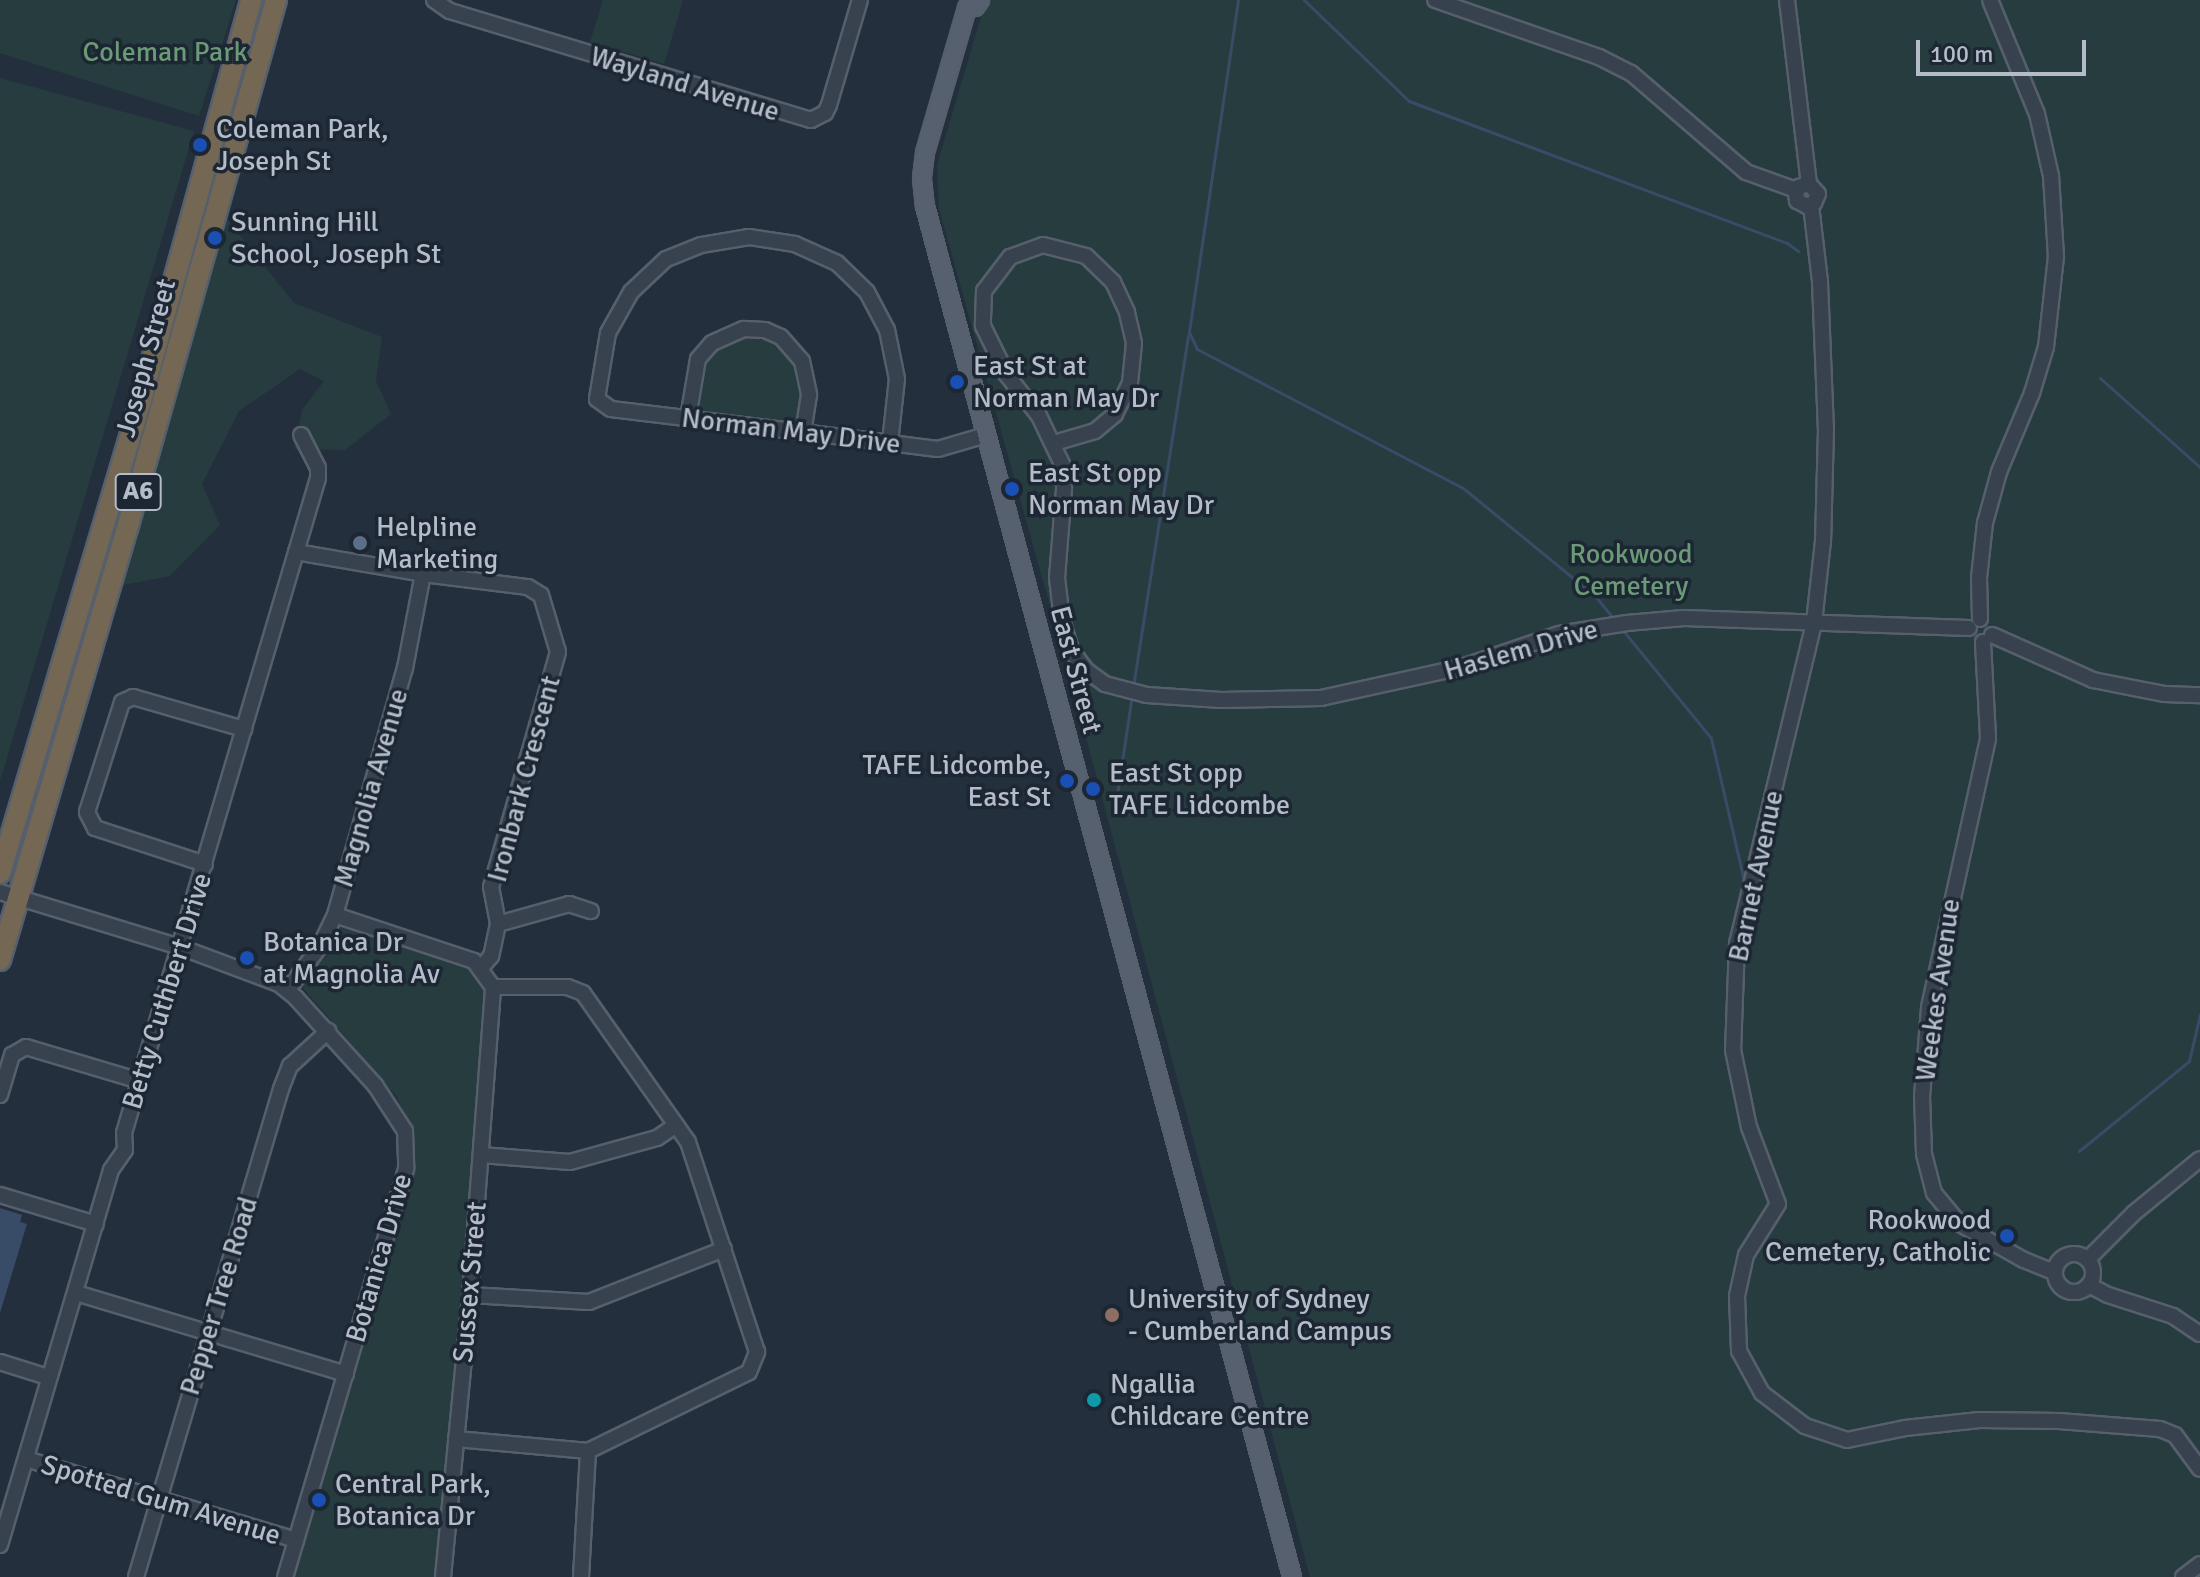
<!DOCTYPE html>
<style>
body{margin:0}
#map{position:relative;width:2200px;height:1577px;overflow:hidden;background:#242f3e;font-family:Signika,sans-serif}
div>[style]{position:absolute}
[style*='--x']{left:calc(var(--x)*1px);top:calc(var(--y)*1px);width:calc(var(--w)*1px);rotate:calc(var(--a)*1deg)}
.green>*{inset:0;background:#263c3f}
.water>*{inset:0;background:#394c67}
.stream>*{height:3px;margin:-1.5px;padding:0 1.5px;transform-origin:1.5px;border-radius:1.5px;background:#394c67}
.roads{filter:drop-shadow(2px 0 #565f6c) drop-shadow(-2px 0 #565f6c) drop-shadow(0 2px #565f6c) drop-shadow(0 -2px #565f6c)}
.minor>*{height:14px;margin:-7px;padding:0 7px;transform-origin:7px;border-radius:7px;background:#38414e}
.minor>.ring{margin:-7px;padding:0;box-sizing:content-box;background:none;border:14px solid #38414e;border-radius:50%}
.major>*{height:16px;margin:-8px;padding:0 8px;transform-origin:8px;border-radius:8px;background:#56606e}
.highway>*{height:20px;margin:-10px;padding:0 10px;transform-origin:10px;border-radius:10px;background:#746855}
.dots>*{width:22px;height:22px;translate:-50% -50%;box-sizing:border-box;border:4px solid #1d2633;border-radius:50%}
span{translate:-50% -50%;white-space:nowrap;text-align:center;line-height:1.15;-webkit-text-stroke:7px #1d2633;paint-order:stroke}
.shield-label span{padding:2px 6px;background:#1d2633;border:2px solid;border-radius:6px;-webkit-text-stroke-width:0}
.shield-label{font-size:26px;color:#b4bcc9;font-weight:700}
.park-label{font-size:28px;color:#6b9a76}
.street-label{font-size:28px;color:#b4bcc9}
.poi-label{font-size:28px;color:#b4bcc9}
.left{translate:0 -50%;text-align:left}
.right{translate:-100% -50%;text-align:right}
.scale{position:absolute;left:1916px;top:40px;width:170px;height:36px;box-sizing:border-box;border:4px solid #b4bcc9;border-top:0;padding-left:10px;font-size:24px;line-height:28px;white-space:nowrap;color:#b4bcc9;-webkit-text-stroke:6px #1d2633;paint-order:stroke}
</style>
<div id="map">
<div class="green">
<div style="clip-path:polygon(0 0,236px 0,199px 116px,0 53px)"></div>
<div style="clip-path:polygon(603px 0,683px 0,664px 64px,590px 42px)"></div>
<div style="clip-path:polygon(986px 0,2200px 0,2200px 1577px,1310px 1577px,1071px 681px,939px 209px,937px 165px)"></div>
<div style="clip-path:polygon(0 78px,194px 131px,0 781px)"></div>
<div style="clip-path:polygon(227px 219px,294px 303px,382px 337px,376px 381px,391px 414px,345px 450px,294px 449px,302px 410px,324px 381px,300px 369px,239px 411px,202px 484px,220px 525px,170px 576px,118px 586px)"></div>
<div style="clip-path:polygon(741px 336px,775px 342px,793px 354px,800px 368px,803px 403px,799px 425px,694px 412px,701px 368px,708px 357px)"></div>
<div style="clip-path:polygon(339px 927px,471px 969px,485px 990px,469px 1194px,472px 1202px,462px 1270px,466px 1276px,448px 1444px,451px 1450px,435px 1577px,294px 1577px,415px 1172px,415px 1140px,397px 1097px,303px 988px,306px 978px,328px 954px)"></div>
</div>
<div class="water">
<div style="clip-path:polygon(0 1208px,22px 1215px,20px 1222px,27px 1224px,0 1313px)"></div>
</div>
<div class="stream">
<div style="--x:1238;--y:0;--w:336;--a:98.4"></div>
<div style="--x:1189;--y:332;--w:19;--a:65"></div>
<div style="--x:1197;--y:349;--w:300;--a:27.6"></div>
<div style="--x:1463;--y:488;--w:172;--a:39.3"></div>
<div style="--x:1596;--y:597;--w:28;--a:51"></div>
<div style="--x:1304;--y:0;--w:146;--a:43.9"></div>
<div style="--x:1409;--y:101;--w:404;--a:20.6"></div>
<div style="--x:1787;--y:243;--w:14;--a:36"></div>
<div style="--x:2100;--y:378;--w:134;--a:41.7"></div>
<div style="--x:1621;--y:628;--w:142;--a:50.7"></div>
<div style="--x:1711;--y:738;--w:143;--a:77"></div>
<div style="--x:1133;--y:687;--w:356;--a:-81.1"></div>
<div style="--x:1117;--y:794;--w:100;--a:-81.4"></div>
<div style="--x:2079;--y:1151;--w:142;--a:-39.3"></div>
<div style="--x:2189;--y:1061;--w:48;--a:-76.8"></div>
</div>
<div class="roads">
<div class="minor">
<div style="--x:434;--y:0;--w:19;--a:35"></div>
<div style="--x:450;--y:11;--w:377;--a:16.8"></div>
<div style="--x:811;--y:120;--w:16;--a:-27"></div>
<div style="--x:825;--y:113;--w:9;--a:-63"></div>
<div style="--x:829;--y:105;--w:109;--a:-73.6"></div>
<div style="--x:1435;--y:0;--w:174;--a:19.2"></div>
<div style="--x:1599;--y:57;--w:36;--a:27"></div>
<div style="--x:1631;--y:73;--w:152;--a:40.7"></div>
<div style="--x:1746;--y:172;--w:53;--a:19.8"></div>
<div style="--x:1787;--y:0;--w:185;--a:83.2"></div>
<div style="--x:1809;--y:184;--w:13;--a:48"></div>
<div style="--x:1818;--y:194;--w:10;--a:114"></div>
<div style="--x:1814;--y:203;--w:8;--a:157"></div>
<div style="--x:1807;--y:206;--w:11;--a:-153"></div>
<div style="--x:1797;--y:201;--w:8;--a:-97"></div>
<div style="--x:1796;--y:193;--w:7;--a:-63"></div>
<div style="--x:1799;--y:187;--w:10;--a:-17"></div>
<div style="--x:1811;--y:205;--w:78;--a:83.3"></div>
<div style="--x:1820;--y:282;--w:147;--a:87.7"></div>
<div style="--x:1826;--y:429;--w:112;--a:91.5"></div>
<div style="--x:1823;--y:541;--w:82;--a:96.3"></div>
<div style="--x:1814;--y:623;--w:329;--a:103.5"></div>
<div style="--x:1737;--y:943;--w:107;--a:92.1"></div>
<div style="--x:1733;--y:1050;--w:79;--a:78.3"></div>
<div style="--x:1749;--y:1127;--w:82;--a:69.4"></div>
<div style="--x:1778;--y:1204;--w:60;--a:122.1"></div>
<div style="--x:1746;--y:1255;--w:42;--a:102.4"></div>
<div style="--x:1737;--y:1296;--w:55;--a:87.9"></div>
<div style="--x:1739;--y:1351;--w:48;--a:61.3"></div>
<div style="--x:1762;--y:1393;--w:54;--a:37.5"></div>
<div style="--x:1805;--y:1426;--w:44;--a:18.4"></div>
<div style="--x:1847;--y:1440;--w:59;--a:-11.7"></div>
<div style="--x:1905;--y:1428;--w:75;--a:-6.1"></div>
<div style="--x:1980;--y:1420;--w:79;--a:0.7"></div>
<div style="--x:2059;--y:1421;--w:101;--a:4.5"></div>
<div style="--x:2160;--y:1429;--w:16;--a:22"></div>
<div style="--x:2175;--y:1435;--w:42;--a:53.7"></div>
<div style="--x:688;--y:418;--w:60;--a:-80.4"></div>
<div style="--x:698;--y:359;--w:21;--a:-49"></div>
<div style="--x:712;--y:343;--w:35;--a:-24"></div>
<div style="--x:744;--y:329;--w:21;--a:3"></div>
<div style="--x:765;--y:330;--w:17;--a:24"></div>
<div style="--x:781;--y:337;--w:32;--a:49"></div>
<div style="--x:802;--y:361;--w:35;--a:78"></div>
<div style="--x:809;--y:395;--w:37;--a:99"></div>
<div style="--x:890;--y:443;--w:64;--a:-83.8"></div>
<div style="--x:897;--y:379;--w:50;--a:-101.5"></div>
<div style="--x:887;--y:330;--w:43;--a:-117.8"></div>
<div style="--x:867;--y:292;--w:42;--a:-136"></div>
<div style="--x:837;--y:263;--w:46;--a:-155.7"></div>
<div style="--x:795;--y:244;--w:47;--a:-171.3"></div>
<div style="--x:749;--y:237;--w:49;--a:170.5"></div>
<div style="--x:701;--y:245;--w:38;--a:158"></div>
<div style="--x:666;--y:259;--w:48;--a:136.7"></div>
<div style="--x:631;--y:292;--w:47;--a:119.3"></div>
<div style="--x:608;--y:333;--w:67;--a:99.5"></div>
<div style="--x:597;--y:399;--w:17;--a:36"></div>
<div style="--x:611;--y:409;--w:281;--a:6.9"></div>
<div style="--x:890;--y:443;--w:48;--a:7.1"></div>
<div style="--x:938;--y:449;--w:50;--a:-16.3"></div>
<div style="--x:1054;--y:443;--w:43;--a:-16.3"></div>
<div style="--x:1095;--y:431;--w:26;--a:-40"></div>
<div style="--x:1115;--y:414;--w:34;--a:-64"></div>
<div style="--x:1130;--y:383;--w:40;--a:-84.3"></div>
<div style="--x:1134;--y:343;--w:32;--a:-103"></div>
<div style="--x:1127;--y:312;--w:33;--a:-115"></div>
<div style="--x:1113;--y:282;--w:37;--a:-136"></div>
<div style="--x:1086;--y:256;--w:44;--a:-165.7"></div>
<div style="--x:1043;--y:245;--w:35;--a:160"></div>
<div style="--x:1010;--y:257;--w:43;--a:127.4"></div>
<div style="--x:984;--y:291;--w:35;--a:92"></div>
<div style="--x:983;--y:326;--w:55;--a:63.9"></div>
<div style="--x:1007;--y:375;--w:52;--a:52"></div>
<div style="--x:1039;--y:416;--w:53;--a:64.4"></div>
<div style="--x:1062;--y:464;--w:25;--a:85"></div>
<div style="--x:1064;--y:489;--w:89;--a:94.5"></div>
<div style="--x:1057;--y:578;--w:42;--a:83.2"></div>
<div style="--x:1062;--y:620;--w:31;--a:73"></div>
<div style="--x:1071;--y:650;--w:26;--a:53"></div>
<div style="--x:1087;--y:671;--w:22;--a:36"></div>
<div style="--x:1105;--y:684;--w:43;--a:14.7"></div>
<div style="--x:1147;--y:695;--w:74;--a:3.9"></div>
<div style="--x:1221;--y:700;--w:100;--a:-1.1"></div>
<div style="--x:1321;--y:698;--w:144;--a:-12.4"></div>
<div style="--x:1462;--y:667;--w:102;--a:-18.8"></div>
<div style="--x:1559;--y:634;--w:69;--a:-9.2"></div>
<div style="--x:1627;--y:623;--w:57;--a:-5"></div>
<div style="--x:1684;--y:618;--w:285;--a:2"></div>
<div style="--x:296;--y:552;--w:129;--a:9.8"></div>
<div style="--x:423;--y:574;--w:106;--a:7.1"></div>
<div style="--x:528;--y:587;--w:15;--a:32"></div>
<div style="--x:541;--y:595;--w:59;--a:73.4"></div>
<div style="--x:558;--y:652;--w:244;--a:105.9"></div>
<div style="--x:491;--y:887;--w:38;--a:79"></div>
<div style="--x:498;--y:924;--w:33;--a:102"></div>
<div style="--x:491;--y:956;--w:17;--a:130"></div>
<div style="--x:1980;--y:619;--w:41;--a:-91.4"></div>
<div style="--x:1979;--y:578;--w:55;--a:-83.8"></div>
<div style="--x:1985;--y:523;--w:53;--a:-74.6"></div>
<div style="--x:1999;--y:472;--w:86;--a:-67.3"></div>
<div style="--x:2032;--y:393;--w:48;--a:-73.1"></div>
<div style="--x:2046;--y:347;--w:91;--a:-83.7"></div>
<div style="--x:2056;--y:257;--w:81;--a:-93.5"></div>
<div style="--x:2051;--y:176;--w:64;--a:-102.7"></div>
<div style="--x:2037;--y:114;--w:123;--a:-112.4"></div>
<div style="--x:1992;--y:635;--w:111;--a:24"></div>
<div style="--x:2093;--y:680;--w:72;--a:11.2"></div>
<div style="--x:2164;--y:694;--w:36;--a:2"></div>
<div style="--x:1983;--y:642;--w:97;--a:87"></div>
<div style="--x:1988;--y:739;--w:275;--a:102.4"></div>
<div style="--x:1929;--y:1008;--w:88;--a:94.5"></div>
<div style="--x:1922;--y:1096;--w:58;--a:88"></div>
<div style="--x:1924;--y:1154;--w:40;--a:75.6"></div>
<div style="--x:1934;--y:1193;--w:40;--a:50"></div>
<div style="--x:1960;--y:1224;--w:73;--a:29.4"></div>
<div style="--x:2024;--y:1260;--w:32;--a:22"></div>
<div style="--x:205;--y:864;--w:116;--a:-161.9"></div>
<div style="--x:95;--y:828;--w:18;--a:-117"></div>
<div style="--x:87;--y:812;--w:115;--a:-72.3"></div>
<div style="--x:122;--y:702;--w:12;--a:-24"></div>
<div style="--x:133;--y:697;--w:116;--a:16.1"></div>
<div style="--x:0;--y:892;--w:188;--a:17"></div>
<div style="--x:180;--y:947;--w:106;--a:20.5"></div>
<div style="--x:279;--y:984;--w:22;--a:39"></div>
<div style="--x:296;--y:998;--w:118;--a:47.8"></div>
<div style="--x:375;--y:1085;--w:55;--a:56.9"></div>
<div style="--x:405;--y:1131;--w:38;--a:88"></div>
<div style="--x:406;--y:1169;--w:426;--a:106.5"></div>
<div style="--x:335;--y:915;--w:146;--a:18.3"></div>
<div style="--x:474;--y:961;--w:32;--a:54"></div>
<div style="--x:498;--y:924;--w:74;--a:-15.7"></div>
<div style="--x:569;--y:904;--w:23;--a:18"></div>
<div style="--x:288;--y:990;--w:54;--a:-54"></div>
<div style="--x:320;--y:946;--w:34;--a:-64"></div>
<div style="--x:335;--y:915;--w:257;--a:-74.2"></div>
<div style="--x:405;--y:668;--w:96;--a:-79.2"></div>
<div style="--x:0;--y:1095;--w:42;--a:-73.3"></div>
<div style="--x:12;--y:1055;--w:16;--a:-30"></div>
<div style="--x:26;--y:1047;--w:119;--a:16.6"></div>
<div style="--x:481;--y:1155;--w:89;--a:4.5"></div>
<div style="--x:570;--y:1162;--w:90;--a:-15.4"></div>
<div style="--x:657;--y:1138;--w:23;--a:-34"></div>
<div style="--x:0;--y:1195;--w:100;--a:16.8"></div>
<div class="ring" style="left:2055px;top:1254px;width:24px;height:24px"></div>
<div style="--x:2088;--y:1259;--w:65;--a:-45"></div>
<div style="--x:2134;--y:1213;--w:85;--a:-39.3"></div>
<div style="--x:2089;--y:1285;--w:21;--a:28"></div>
<div style="--x:2108;--y:1295;--w:68;--a:17.9"></div>
<div style="--x:2173;--y:1316;--w:32;--a:34"></div>
<div style="--x:76;--y:1293;--w:282;--a:16.7"></div>
<div style="--x:470;--y:1295;--w:119;--a:3.4"></div>
<div style="--x:589;--y:1302;--w:145;--a:-21.4"></div>
<div style="--x:0;--y:1362;--w:50;--a:17.4"></div>
<div style="--x:456;--y:1439;--w:133;--a:5.2"></div>
<div style="--x:588;--y:1451;--w:179;--a:-26.1"></div>
<div style="--x:749;--y:1372;--w:22;--a:-68"></div>
<div style="--x:757;--y:1352;--w:221;--a:-108.2"></div>
<div style="--x:688;--y:1142;--w:182;--a:-125.2"></div>
<div style="--x:583;--y:993;--w:17;--a:-159"></div>
<div style="--x:567;--y:987;--w:74;--a:180"></div>
<div style="--x:26;--y:1459;--w:282;--a:16.7"></div>
<div style="--x:0;--y:1545;--w:391;--a:-73.5"></div>
<div style="--x:111;--y:1170;--w:24;--a:-55"></div>
<div style="--x:125;--y:1150;--w:17;--a:-93"></div>
<div style="--x:124;--y:1133;--w:683;--a:-73.5"></div>
<div style="--x:318;--y:478;--w:10;--a:-90"></div>
<div style="--x:318;--y:468;--w:37;--a:-117"></div>
<div style="--x:136;--y:1577;--w:509;--a:-73.45"></div>
<div style="--x:281;--y:1089;--w:25;--a:-69"></div>
<div style="--x:290;--y:1066;--w:52;--a:-42.6"></div>
<div style="--x:443;--y:1577;--w:283;--a:-84.5"></div>
<div style="--x:470;--y:1295;--w:309;--a:-85.7"></div>
<div style="--x:581;--y:1577;--w:126;--a:-86.8"></div>
<div style="--x:2183;--y:1577;--w:21;--a:-37"></div>
</div>
<div class="major">
<div style="--x:967;--y:8;--w:151;--a:106.2"></div>
<div style="--x:925;--y:153;--w:26;--a:97"></div>
<div style="--x:922;--y:179;--w:27;--a:84"></div>
<div style="--x:925;--y:206;--w:1419;--a:75.01"></div>
<div style="--x:967;--y:8;--w:8;--a:-7"></div>
<div style="--x:975;--y:7;--w:9;--a:-54"></div>
</div>
<div class="highway">
<div style="--x:0;--y:873;--w:489;--a:-73.4"></div>
<div style="--x:140;--y:404;--w:419;--a:-74.6"></div>
<div style="--x:0;--y:960;--w:449;--a:-73.6"></div>
<div style="--x:127;--y:529;--w:550;--a:-74.27"></div>
</div>
</div>
<div class="dots">
<div style="left:200px;top:145px;background:#1a4fb4"></div>
<div style="left:215px;top:238px;background:#1a4fb4"></div>
<div style="left:957px;top:382px;background:#1a4fb4"></div>
<div style="left:1012px;top:489px;background:#1a4fb4"></div>
<div style="left:360px;top:543px;background:#5c6f8a"></div>
<div style="left:1067px;top:781px;background:#1a4fb4"></div>
<div style="left:1093px;top:789px;background:#1a4fb4"></div>
<div style="left:247px;top:958px;background:#1a4fb4"></div>
<div style="left:2007px;top:1236px;background:#1a4fb4"></div>
<div style="left:1112px;top:1315px;background:#8d6e63"></div>
<div style="left:1094px;top:1400px;background:#0f9aa8"></div>
<div style="left:319px;top:1500px;background:#1a4fb4"></div>
</div>
<div class="shield-label">
<span style="left:138px;top:492px">A6</span>
</div>
<div class="park-label">
<span style="left:165px;top:52px">Coleman Park</span>
<span style="left:1631px;top:570px">Rookwood<br>Cemetery</span>
</div>
<div class="street-label">
<span style="left:685px;top:84px;rotate:17deg">Wayland Avenue</span>
<span style="left:146px;top:358px;rotate:-75deg">Joseph Street</span>
<span style="left:791px;top:431px;rotate:7deg">Norman May Drive</span>
<span style="left:1521px;top:650px;rotate:-16deg">Haslem Drive</span>
<span style="left:1076px;top:670px;rotate:75deg">East Street</span>
<span style="left:524px;top:779px;rotate:-75deg">Ironbark Crescent</span>
<span style="left:371px;top:788px;rotate:-74deg">Magnolia Avenue</span>
<span style="left:1756px;top:876px;rotate:-78deg">Barnet Avenue</span>
<span style="left:1938px;top:990px;rotate:-82deg">Weekes Avenue</span>
<span style="left:167px;top:991px;rotate:-73deg">Betty Cuthbert Drive</span>
<span style="left:379px;top:1258px;rotate:-74deg">Botanica Drive</span>
<span style="left:470px;top:1282px;rotate:-85deg">Sussex Street</span>
<span style="left:219px;top:1296px;rotate:-73deg">Pepper Tree Road</span>
<span style="left:161px;top:1500px;rotate:17deg">Spotted Gum Avenue</span>
</div>
<div class="poi-label">
<span class="left" style="left:216px;top:145px">Coleman Park,<br>Joseph St</span>
<span class="left" style="left:231px;top:238px">Sunning Hill<br>School, Joseph St</span>
<span class="left" style="left:973px;top:382px">East St at<br>Norman May Dr</span>
<span class="left" style="left:1028px;top:489px">East St opp<br>Norman May Dr</span>
<span class="left" style="left:376px;top:543px">Helpline<br>Marketing</span>
<span class="right" style="left:1051px;top:781px">TAFE Lidcombe,<br>East St</span>
<span class="left" style="left:1109px;top:789px">East St opp<br>TAFE Lidcombe</span>
<span class="left" style="left:263px;top:958px">Botanica Dr<br>at Magnolia Av</span>
<span class="right" style="left:1991px;top:1236px">Rookwood<br>Cemetery, Catholic</span>
<span class="left" style="left:1128px;top:1315px">University of Sydney<br>- Cumberland Campus</span>
<span class="left" style="left:1110px;top:1400px">Ngallia<br>Childcare Centre</span>
<span class="left" style="left:335px;top:1500px">Central Park,<br>Botanica Dr</span>
</div>
<div class="scale">100 m</div>
</div>
